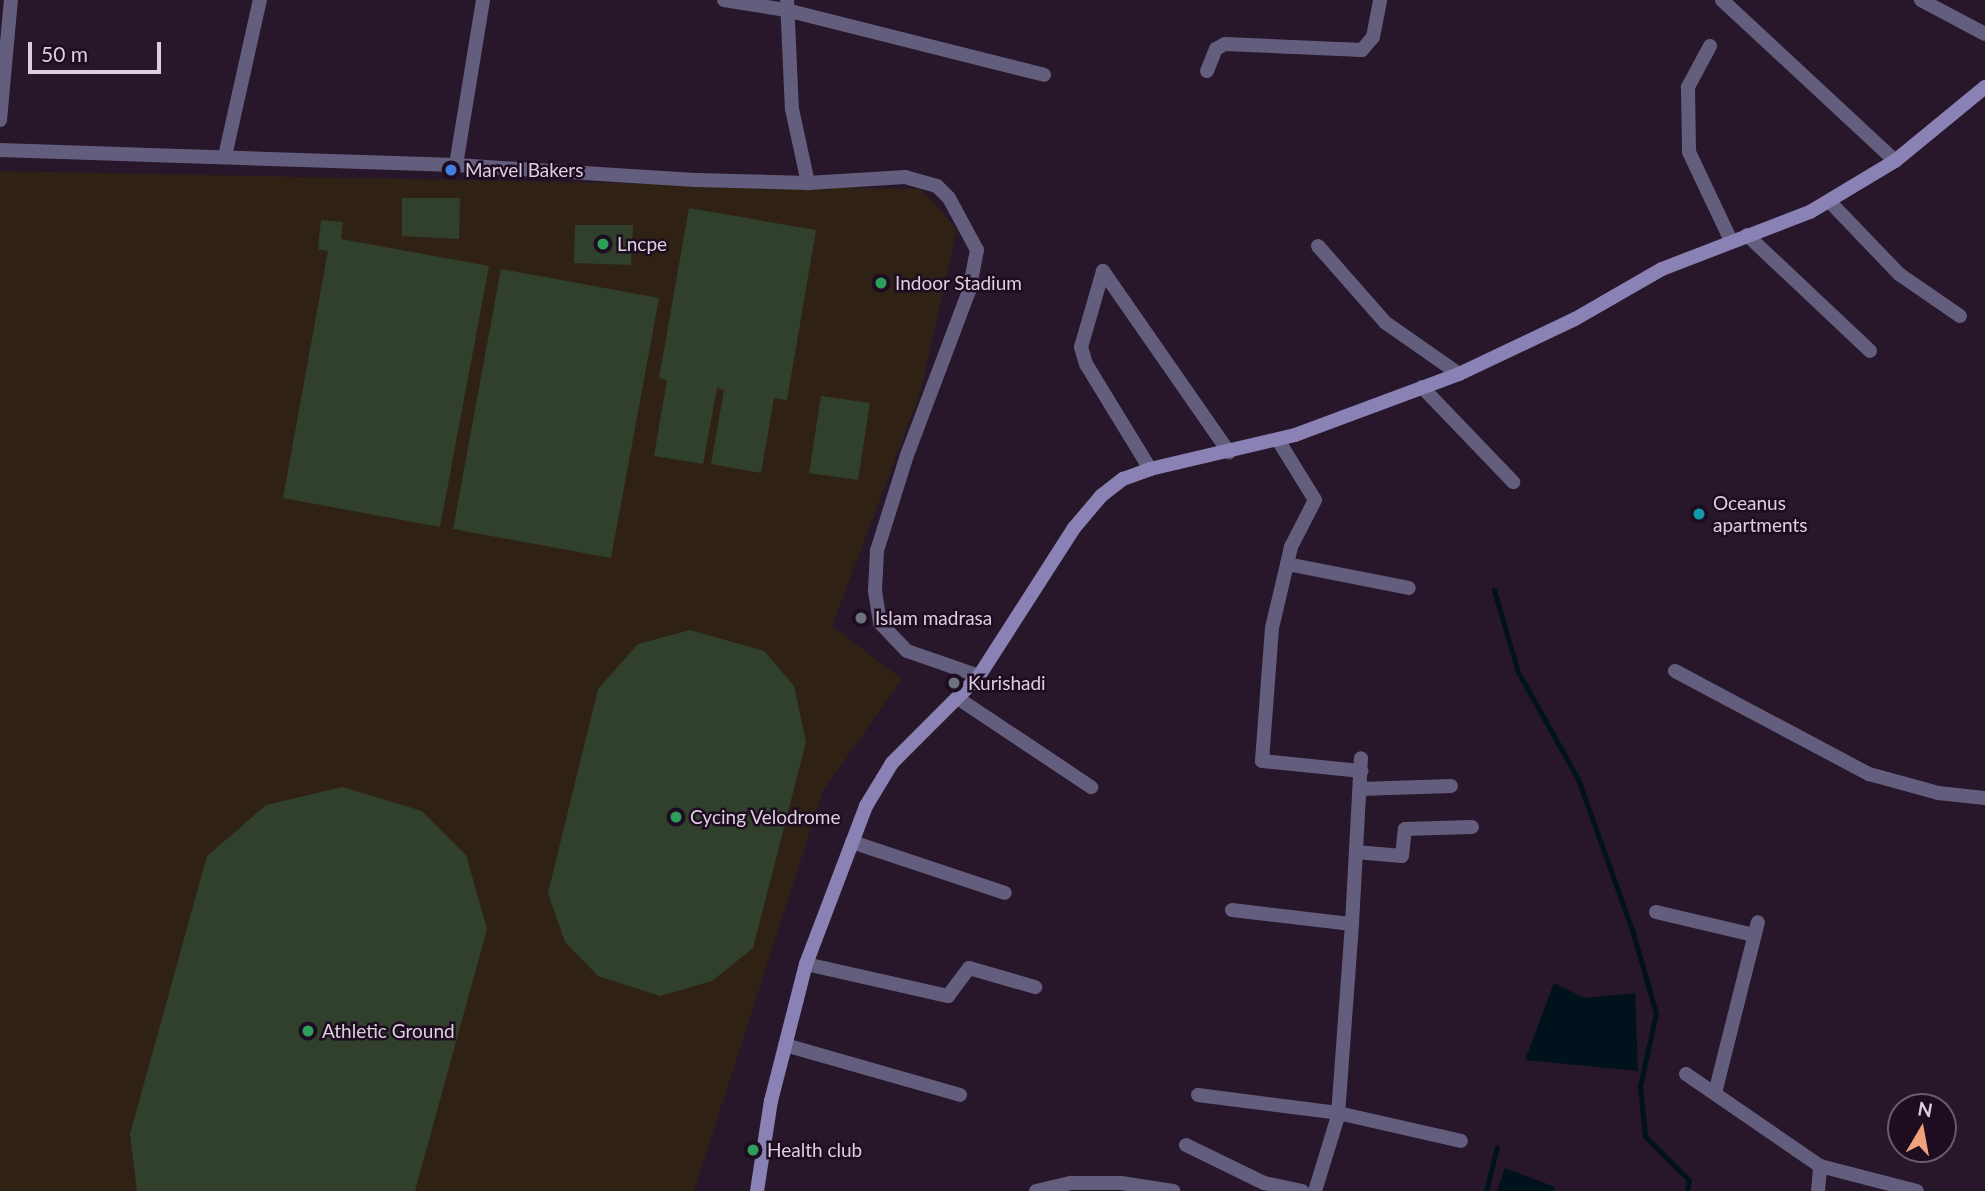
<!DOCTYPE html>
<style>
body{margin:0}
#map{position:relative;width:1985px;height:1191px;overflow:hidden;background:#28162b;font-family:Lato,sans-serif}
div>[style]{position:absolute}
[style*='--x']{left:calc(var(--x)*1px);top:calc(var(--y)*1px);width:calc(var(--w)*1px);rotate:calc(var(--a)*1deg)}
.education>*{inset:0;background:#2f2215}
.green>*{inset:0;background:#31402c}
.water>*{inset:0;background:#00131d}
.stream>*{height:5px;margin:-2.5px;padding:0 2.5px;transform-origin:2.5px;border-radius:2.5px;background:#00131d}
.minor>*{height:14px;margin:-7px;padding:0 7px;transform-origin:7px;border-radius:7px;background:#635e7d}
.tertiary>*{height:14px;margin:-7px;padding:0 7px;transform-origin:7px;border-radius:7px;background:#635e7d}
.secondary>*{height:14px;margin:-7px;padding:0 7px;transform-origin:7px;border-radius:7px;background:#8a82b4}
.dots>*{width:19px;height:19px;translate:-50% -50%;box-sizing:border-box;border:4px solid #1e0d21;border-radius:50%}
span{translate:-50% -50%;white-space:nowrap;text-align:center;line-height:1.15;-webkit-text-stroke:5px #1e0d21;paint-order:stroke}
.poi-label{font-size:19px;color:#dcd0de}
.left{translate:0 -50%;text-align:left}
.north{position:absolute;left:1887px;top:1093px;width:70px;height:70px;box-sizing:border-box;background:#1e0d21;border:2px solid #6a5b6d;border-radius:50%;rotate:10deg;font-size:19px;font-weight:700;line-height:28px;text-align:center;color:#dcd0de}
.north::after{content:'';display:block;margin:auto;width:24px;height:32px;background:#f1a17c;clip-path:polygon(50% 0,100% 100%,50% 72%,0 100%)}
.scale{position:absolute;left:28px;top:42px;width:133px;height:32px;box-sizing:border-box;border:4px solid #dcd0de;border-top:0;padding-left:9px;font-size:21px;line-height:24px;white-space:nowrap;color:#dcd0de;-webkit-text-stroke:5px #1e0d21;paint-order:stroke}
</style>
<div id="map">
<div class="education">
<div style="clip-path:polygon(0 171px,921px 189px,957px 229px,920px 394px,832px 626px,902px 679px,823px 791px,694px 1191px,0 1191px)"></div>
</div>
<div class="green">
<div style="clip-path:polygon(402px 198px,460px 198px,459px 239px,402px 236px)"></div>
<div style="clip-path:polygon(689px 208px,816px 230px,787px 400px,774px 398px,761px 473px,711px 464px,724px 390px,717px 388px,703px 464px,654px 456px,667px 380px,659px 378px)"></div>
<div style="clip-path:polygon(321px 220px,343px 222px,341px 239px,489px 266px,440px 527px,283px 498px,328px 251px,318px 249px)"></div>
<div style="clip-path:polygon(575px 225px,633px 225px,631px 265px,574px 263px)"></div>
<div style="clip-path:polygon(501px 269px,659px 298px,611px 558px,453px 529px)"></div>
<div style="clip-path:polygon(821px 396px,870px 403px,858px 480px,809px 473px)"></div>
<div style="clip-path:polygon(690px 630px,764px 651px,794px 686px,806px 742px,753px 948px,712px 981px,660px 996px,598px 976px,565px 942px,548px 893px,598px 689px,638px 644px)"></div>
<div style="clip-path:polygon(342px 787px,422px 811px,466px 855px,487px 929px,415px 1191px,137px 1191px,130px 1134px,207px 856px,266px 805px)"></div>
</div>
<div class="water">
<div style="clip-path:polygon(1554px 983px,1585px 998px,1635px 993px,1638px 1071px,1525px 1060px)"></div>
<div style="clip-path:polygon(1505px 1168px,1555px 1187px,1554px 1191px,1497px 1191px)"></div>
</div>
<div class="stream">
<div style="--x:1494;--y:590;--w:85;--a:73.7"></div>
<div style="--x:1518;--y:672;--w:123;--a:60.7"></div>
<div style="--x:1578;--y:779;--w:164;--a:70.3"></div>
<div style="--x:1633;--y:933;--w:83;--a:74"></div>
<div style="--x:1656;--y:1013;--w:75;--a:102.4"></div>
<div style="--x:1640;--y:1086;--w:50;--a:84.3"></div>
<div style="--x:1645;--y:1136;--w:62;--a:45"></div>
<div style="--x:1689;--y:1180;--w:11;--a:100"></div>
<div style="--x:1486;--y:1191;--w:45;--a:-76"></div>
</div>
<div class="minor">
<div style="--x:724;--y:0;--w:63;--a:9.2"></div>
<div style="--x:786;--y:10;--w:266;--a:14.1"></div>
<div style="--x:787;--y:0;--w:109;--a:87.4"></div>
<div style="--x:792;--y:109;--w:76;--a:77.8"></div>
<div style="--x:1722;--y:0;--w:236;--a:42.9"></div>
<div style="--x:1921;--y:0;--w:72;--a:28"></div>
<div style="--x:1710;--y:46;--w:47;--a:118.2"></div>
<div style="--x:1688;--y:87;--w:65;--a:89.1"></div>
<div style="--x:1689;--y:152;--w:98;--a:64.7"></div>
<div style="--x:1207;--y:71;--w:24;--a:-68"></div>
<div style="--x:1216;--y:49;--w:10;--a:-29"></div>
<div style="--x:1225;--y:44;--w:137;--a:2.5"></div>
<div style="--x:1362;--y:50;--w:17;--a:-50"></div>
<div style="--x:1373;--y:37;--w:38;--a:-79"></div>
<div style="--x:0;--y:120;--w:121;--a:-84.8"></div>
<div style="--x:225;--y:156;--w:160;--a:-77.4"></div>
<div style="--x:456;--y:165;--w:167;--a:-80.7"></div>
<div style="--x:1830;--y:202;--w:100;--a:46.2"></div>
<div style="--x:1899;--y:274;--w:74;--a:34.5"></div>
<div style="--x:1747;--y:235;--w:169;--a:43.3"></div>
<div style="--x:1318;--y:246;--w:103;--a:48.6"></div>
<div style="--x:1386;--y:323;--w:89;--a:34.9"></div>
<div style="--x:1103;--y:271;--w:221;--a:55.2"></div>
<div style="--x:1103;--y:271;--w:79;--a:106.1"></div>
<div style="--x:1081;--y:347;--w:18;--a:74"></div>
<div style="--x:1086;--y:364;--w:123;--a:58.6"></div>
<div style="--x:1422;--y:387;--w:132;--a:46.2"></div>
<div style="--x:1278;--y:440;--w:70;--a:58.3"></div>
<div style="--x:1315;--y:500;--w:53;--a:117.1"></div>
<div style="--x:1291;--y:547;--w:83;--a:103.2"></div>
<div style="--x:1272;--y:628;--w:133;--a:94.3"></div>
<div style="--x:1262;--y:761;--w:100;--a:5.8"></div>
<div style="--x:1287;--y:564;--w:124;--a:11.1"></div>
<div style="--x:1675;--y:671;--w:220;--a:28"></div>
<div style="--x:1869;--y:774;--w:72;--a:15.4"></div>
<div style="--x:1938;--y:793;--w:47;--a:6.1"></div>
<div style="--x:959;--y:699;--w:159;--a:33.7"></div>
<div style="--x:1360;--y:789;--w:91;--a:-1.9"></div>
<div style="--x:852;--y:842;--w:161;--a:18.4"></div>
<div style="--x:1356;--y:852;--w:46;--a:5"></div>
<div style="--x:1402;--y:856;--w:27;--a:-84"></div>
<div style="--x:1405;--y:829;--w:67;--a:-1.7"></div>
<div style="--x:1232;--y:910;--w:121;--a:6.7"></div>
<div style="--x:1352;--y:924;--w:193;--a:94.2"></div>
<div style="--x:1338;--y:1116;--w:78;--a:107"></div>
<div style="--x:1656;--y:912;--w:101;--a:13.2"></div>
<div style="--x:1352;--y:924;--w:166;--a:-86.9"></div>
<div style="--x:806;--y:964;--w:146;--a:12.7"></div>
<div style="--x:948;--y:996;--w:35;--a:-53"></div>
<div style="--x:969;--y:968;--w:69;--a:16.1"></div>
<div style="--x:785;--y:1045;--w:182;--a:15.9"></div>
<div style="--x:1686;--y:1074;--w:163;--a:34.5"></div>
<div style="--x:1820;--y:1166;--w:100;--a:14.5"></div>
<div style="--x:1715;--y:1093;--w:176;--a:-75.9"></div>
<div style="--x:1198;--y:1095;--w:141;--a:7.3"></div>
<div style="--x:1338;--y:1113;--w:126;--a:12.8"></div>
<div style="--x:1186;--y:1145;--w:87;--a:26"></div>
<div style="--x:1264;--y:1183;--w:39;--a:12"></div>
<div style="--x:1036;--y:1191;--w:37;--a:-13"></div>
<div style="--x:1072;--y:1183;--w:49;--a:0"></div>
<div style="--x:1121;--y:1183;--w:53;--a:8.7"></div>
<div style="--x:1818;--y:1191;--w:25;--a:-85"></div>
</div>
<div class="tertiary">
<div style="--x:0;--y:150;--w:456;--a:1.9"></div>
<div style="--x:456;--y:165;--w:240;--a:3.6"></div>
<div style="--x:696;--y:180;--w:112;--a:1.5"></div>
<div style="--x:808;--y:183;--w:97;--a:-3.5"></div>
<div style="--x:905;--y:177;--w:33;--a:16"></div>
<div style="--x:937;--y:186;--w:17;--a:45"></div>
<div style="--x:949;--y:198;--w:59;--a:61.7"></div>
<div style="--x:977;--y:250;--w:42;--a:101"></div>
<div style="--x:969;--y:291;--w:175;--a:110.7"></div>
<div style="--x:907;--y:455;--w:101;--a:107.4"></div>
<div style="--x:877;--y:551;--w:40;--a:92.9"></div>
<div style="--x:875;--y:591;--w:32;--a:81"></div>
<div style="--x:880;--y:623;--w:39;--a:46"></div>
<div style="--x:907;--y:651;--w:76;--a:19.1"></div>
</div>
<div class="secondary">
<div style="--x:757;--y:1191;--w:91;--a:-81.2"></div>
<div style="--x:771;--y:1101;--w:141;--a:-75.7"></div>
<div style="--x:806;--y:964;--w:169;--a:-69.2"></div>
<div style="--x:866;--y:806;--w:50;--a:-58.8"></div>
<div style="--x:892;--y:763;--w:123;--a:-45"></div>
<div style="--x:979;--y:676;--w:176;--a:-57.3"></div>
<div style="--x:1074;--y:528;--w:42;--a:-49.8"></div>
<div style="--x:1101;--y:496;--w:28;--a:-38"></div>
<div style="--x:1123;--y:479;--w:29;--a:-20"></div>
<div style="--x:1150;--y:469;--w:149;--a:-13.2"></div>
<div style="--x:1295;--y:435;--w:175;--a:-20.4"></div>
<div style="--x:1459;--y:374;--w:128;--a:-25.4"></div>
<div style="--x:1575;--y:319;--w:100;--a:-29.9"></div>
<div style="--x:1662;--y:269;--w:159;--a:-21.1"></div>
<div style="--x:1810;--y:212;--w:99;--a:-31"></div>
<div style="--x:1895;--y:161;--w:117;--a:-39.4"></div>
</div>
<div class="dots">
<div style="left:451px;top:170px;background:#3f7fe0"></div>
<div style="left:603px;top:244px;background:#2e9e5b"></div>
<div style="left:881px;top:283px;background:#2e9e5b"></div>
<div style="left:1699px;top:514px;background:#0f9aa8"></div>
<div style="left:861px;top:618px;background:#6b7280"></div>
<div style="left:954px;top:683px;background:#6b7280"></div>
<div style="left:676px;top:817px;background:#2e9e5b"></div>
<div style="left:308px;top:1031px;background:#2e9e5b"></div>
<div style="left:753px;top:1150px;background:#2e9e5b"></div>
</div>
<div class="poi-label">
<span class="left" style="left:465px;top:170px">Marvel Bakers</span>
<span class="left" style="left:617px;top:244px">Lncpe</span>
<span class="left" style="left:895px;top:283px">Indoor Stadium</span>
<span class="left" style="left:1713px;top:514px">Oceanus<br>apartments</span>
<span class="left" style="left:875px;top:618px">Islam madrasa</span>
<span class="left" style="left:968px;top:683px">Kurishadi</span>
<span class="left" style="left:690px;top:817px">Cycing Velodrome</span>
<span class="left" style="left:322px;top:1031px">Athletic Ground</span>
<span class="left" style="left:767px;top:1150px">Health club</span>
</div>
<div class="north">N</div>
<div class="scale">50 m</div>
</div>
